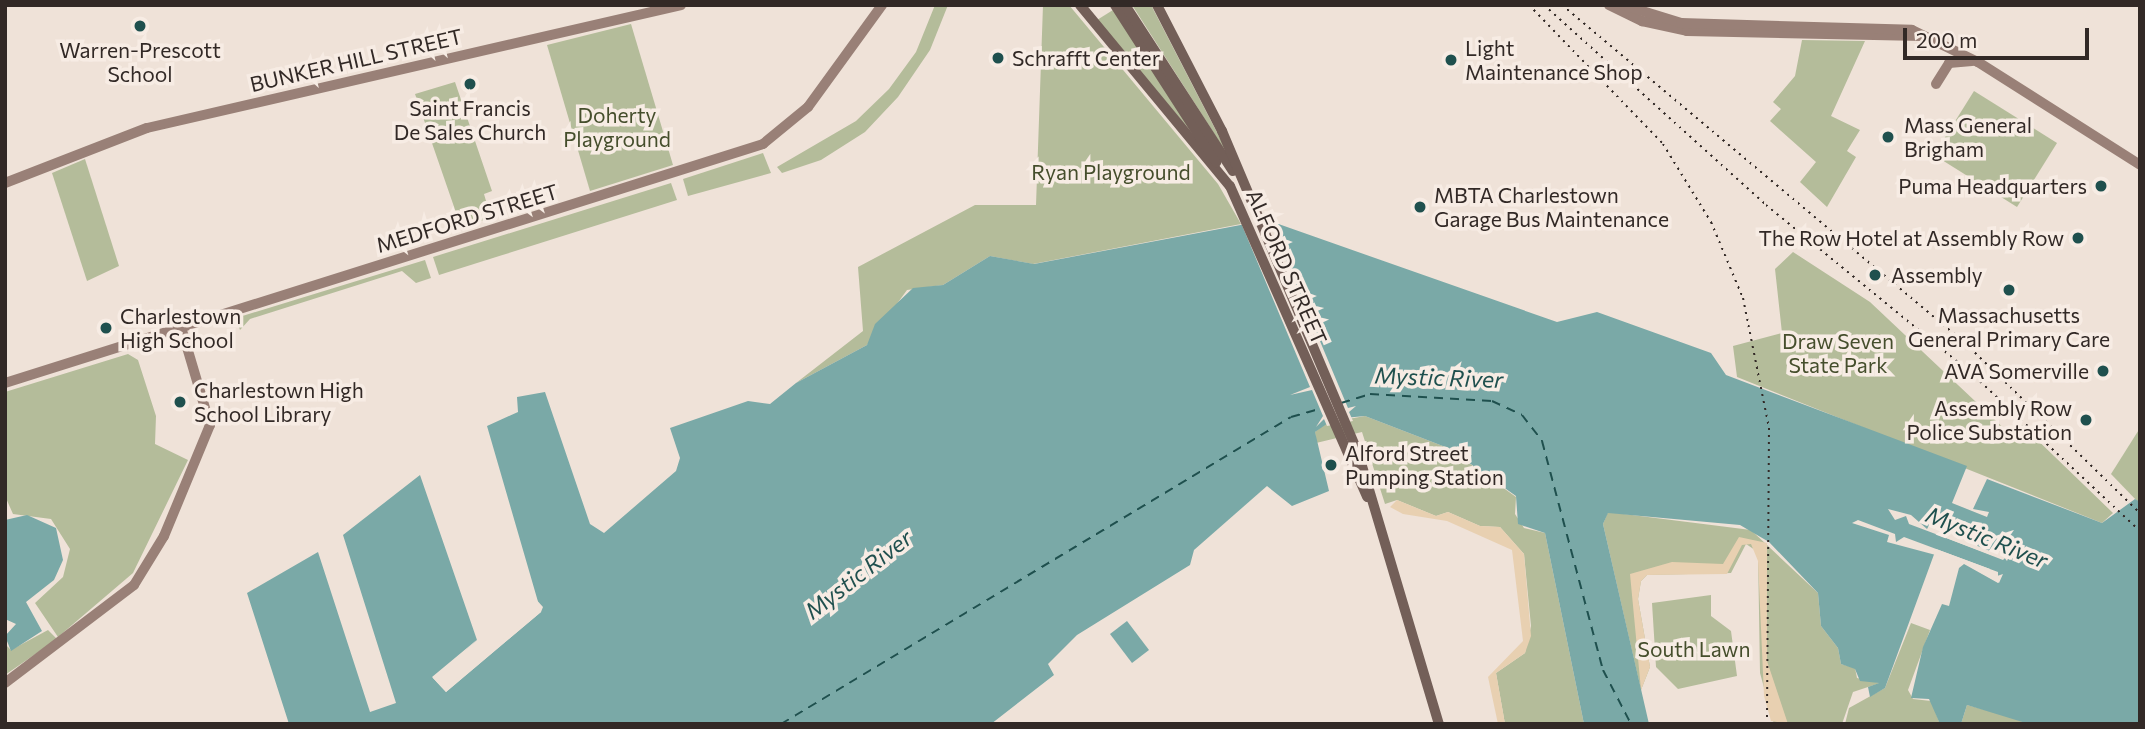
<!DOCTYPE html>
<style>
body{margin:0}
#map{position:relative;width:2145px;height:729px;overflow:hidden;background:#efe2d8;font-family:Commissioner,sans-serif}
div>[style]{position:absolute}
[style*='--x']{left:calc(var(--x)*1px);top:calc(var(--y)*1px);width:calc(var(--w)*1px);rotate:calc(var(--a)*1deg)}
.green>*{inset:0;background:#b4bc9a}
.sand>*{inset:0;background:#e8d0b1}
.water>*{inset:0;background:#7aa9a7}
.pier>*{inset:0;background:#efe2d8}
.ferry>*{height:2px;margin-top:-1px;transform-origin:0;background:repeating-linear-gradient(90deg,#1f504e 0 9px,transparent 0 16px)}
.secondary>*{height:10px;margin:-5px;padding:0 5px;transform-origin:5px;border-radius:5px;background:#998077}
.primary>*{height:10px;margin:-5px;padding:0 5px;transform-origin:5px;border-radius:5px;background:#735f58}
.rail>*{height:2px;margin-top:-1px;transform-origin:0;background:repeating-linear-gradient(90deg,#322926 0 2px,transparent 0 7px)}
.dots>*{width:19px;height:19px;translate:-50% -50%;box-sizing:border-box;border:4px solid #f7ece4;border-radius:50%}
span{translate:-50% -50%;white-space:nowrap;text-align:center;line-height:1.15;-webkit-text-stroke:7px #f7ece4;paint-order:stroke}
.poi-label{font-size:21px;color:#322926}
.left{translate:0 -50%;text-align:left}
.right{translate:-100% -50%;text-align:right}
.street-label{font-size:21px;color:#322926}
.park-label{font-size:21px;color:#454e2c}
.water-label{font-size:23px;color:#1f504e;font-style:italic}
.frame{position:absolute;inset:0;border:7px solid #322926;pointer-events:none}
.scale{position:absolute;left:1903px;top:28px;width:186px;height:32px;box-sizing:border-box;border:4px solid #322926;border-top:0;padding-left:9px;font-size:21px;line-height:24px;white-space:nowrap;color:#322926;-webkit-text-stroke:5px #f7ece4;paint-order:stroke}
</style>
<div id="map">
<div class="green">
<div style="clip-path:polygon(935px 5px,948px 5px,930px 50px,898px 97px,865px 132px,821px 160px,782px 173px,777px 167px,856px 121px,889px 89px,916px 52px)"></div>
<div style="clip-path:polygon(1043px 5px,1069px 5px,1218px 184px,1241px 224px,1033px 264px,990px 256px,943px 285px,907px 290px,867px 345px,796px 383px,863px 331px,858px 267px,975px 205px,1036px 205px)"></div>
<div style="clip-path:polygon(1132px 5px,1151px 5px,1225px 148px,1224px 149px)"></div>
<div style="clip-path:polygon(1113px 10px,1197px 139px,1097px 20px)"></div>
<div style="clip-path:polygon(631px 24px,673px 165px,590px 191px,547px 45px)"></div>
<div style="clip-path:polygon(1802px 40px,1865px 41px,1831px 116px,1860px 130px,1847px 151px,1856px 157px,1827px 207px,1800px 182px,1816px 162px,1770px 121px,1781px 109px,1773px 102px,1795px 76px)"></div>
<div style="clip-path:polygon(455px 82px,492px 191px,484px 194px,491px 218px,461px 227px,415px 94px)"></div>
<div style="clip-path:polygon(1974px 91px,2057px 143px,2017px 207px,1934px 155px)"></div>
<div style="clip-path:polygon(763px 153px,771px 173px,688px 196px,683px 179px)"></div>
<div style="clip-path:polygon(85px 159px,119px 266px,87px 281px,52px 173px)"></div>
<div style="clip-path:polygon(671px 183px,677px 200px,439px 275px,433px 257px)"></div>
<div style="clip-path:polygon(1793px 252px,1870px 302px,2011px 435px,2022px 425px,2113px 513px,2102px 523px,1737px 377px,1733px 346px,1782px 333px,1775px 269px)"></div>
<div style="clip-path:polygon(425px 260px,431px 278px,416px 283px,402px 271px,250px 319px,240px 330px,236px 318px)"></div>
<div style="clip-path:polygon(128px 354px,138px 360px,156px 416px,155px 444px,188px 460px,133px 573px,58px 637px,35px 603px,63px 577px,70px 549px,51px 519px,13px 514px,5px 496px,5px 392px)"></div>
<div style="clip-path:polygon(1365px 416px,1448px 448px,1516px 497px,1515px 514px,1524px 528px,1545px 533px,1584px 724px,1505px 724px,1496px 673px,1525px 653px,1531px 626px,1524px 554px,1500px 527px,1480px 526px,1448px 512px,1436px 516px,1397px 500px,1385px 504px,1362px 432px,1316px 443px,1315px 432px,1326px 423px)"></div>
<div style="clip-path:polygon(2140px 428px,2140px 502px,2139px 503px,2111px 474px)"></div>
<div style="clip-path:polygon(1608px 512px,1751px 530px,1818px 593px,1821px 626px,1838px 648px,1841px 664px,1855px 668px,1857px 678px,1880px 683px,1853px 692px,1842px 724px,1774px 724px,1760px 673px,1758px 552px,1746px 544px,1731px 573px,1647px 575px,1641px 581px,1638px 599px,1650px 667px,1641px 690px,1603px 524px)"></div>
<div style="clip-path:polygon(1711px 595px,1711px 616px,1731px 631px,1737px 676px,1678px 689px,1656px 667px,1652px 603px)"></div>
<div style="clip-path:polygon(1911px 623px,1930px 630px,1908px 690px,1913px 699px,1931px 701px,1940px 724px,1845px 724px,1849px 708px,1885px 688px)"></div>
<div style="clip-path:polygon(48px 630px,57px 639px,5px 675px,5px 644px,11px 650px)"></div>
<div style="clip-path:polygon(1967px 705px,2008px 716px,2029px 724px,1961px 724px)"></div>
</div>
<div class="sand">
<div style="clip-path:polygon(1397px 500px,1436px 516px,1448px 512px,1480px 526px,1500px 527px,1524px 554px,1531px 636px,1525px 653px,1496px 673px,1505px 724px,1498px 724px,1488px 677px,1523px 641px,1512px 550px,1447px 521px,1403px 514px,1390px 507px)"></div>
<div style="clip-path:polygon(1739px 537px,1767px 543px,1767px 661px,1788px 724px,1771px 721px,1764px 696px,1758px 561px,1751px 544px,1742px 545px,1727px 574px,1647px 575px,1641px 581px,1638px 599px,1650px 667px,1641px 690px,1630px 574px,1672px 562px,1723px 564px)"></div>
</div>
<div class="water">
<div style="clip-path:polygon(evenodd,1267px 220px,1557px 322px,1597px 312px,1711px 353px,1726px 375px,1967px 466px,1952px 503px,1987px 517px,1989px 512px,1973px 509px,1987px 479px,2102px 523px,2135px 499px,2140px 502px,2140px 724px,2029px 724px,1967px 705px,1961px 724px,1940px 724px,1929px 699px,1911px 698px,1923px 647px,1942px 604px,1949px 606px,1959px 568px,1964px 564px,1998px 583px,1998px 572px,1936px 549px,1885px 688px,1870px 697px,1868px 687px,1879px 683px,1860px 681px,1855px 669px,1841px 664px,1838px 648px,1821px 626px,1818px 593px,1769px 542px,1740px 525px,1608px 513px,1603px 524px,1649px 724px,1584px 724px,1545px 533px,1518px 524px,1516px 496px,1448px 448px,1365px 416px,1334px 419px,1315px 432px,1329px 491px,1292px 506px,1267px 486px,1194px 550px,1190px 565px,1077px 635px,1048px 664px,1054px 675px,991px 724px,289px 724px,247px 593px,318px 552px,370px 712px,396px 703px,343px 535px,420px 475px,477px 640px,433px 678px,446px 692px,541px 612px,487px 426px,518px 412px,517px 397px,545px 392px,590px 524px,604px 533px,676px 471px,680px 458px,670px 428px,748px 401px,770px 404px,796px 383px,867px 345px,875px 324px,913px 288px,943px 285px,990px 256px,1034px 264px,1267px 220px,1944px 527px,1979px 540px,1977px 546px,1990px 551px,2011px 552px,2003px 560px,1941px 536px,1944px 527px)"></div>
<div style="clip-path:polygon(27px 515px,56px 528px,63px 560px,54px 580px,26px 602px,42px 631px,11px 651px,5px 636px,16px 624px,5px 619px,5px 520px)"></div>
<div style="clip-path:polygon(1127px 621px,1149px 650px,1132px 663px,1110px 634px)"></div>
</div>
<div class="pier">
<div style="clip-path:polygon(1268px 217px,1348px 408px,1356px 406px,1349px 412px,1353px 421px,1327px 426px,1324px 419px,1316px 427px,1323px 416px,1312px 390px,1290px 395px,1310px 387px,1241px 223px)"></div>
<div style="clip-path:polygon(1888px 509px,1911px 515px,1927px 529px,1931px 522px,1972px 537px,1945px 534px,1974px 545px,1980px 540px,1977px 546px,1989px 551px,1999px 547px,2011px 552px,2007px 561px,1999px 551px,1994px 556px,1909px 524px,1906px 516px,1895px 520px)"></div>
<div style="clip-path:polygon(1858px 520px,1895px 534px,1896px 542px,1904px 537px,1990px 569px,1982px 569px,1991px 578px,2003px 574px,1999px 583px,1962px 562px,1887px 542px,1889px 535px,1852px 523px)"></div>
<div style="clip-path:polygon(533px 596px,543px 607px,541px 612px,446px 692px,432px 677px,479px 638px,437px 677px,446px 687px,539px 609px)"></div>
</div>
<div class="ferry">
<div style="--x:1341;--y:403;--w:30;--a:-17"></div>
<div style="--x:1370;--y:394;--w:122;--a:3.3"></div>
<div style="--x:1492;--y:401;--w:33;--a:25"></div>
<div style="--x:1522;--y:415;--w:33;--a:52"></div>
<div style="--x:1542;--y:441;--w:237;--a:75.1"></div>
<div style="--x:1603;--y:670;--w:61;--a:62.6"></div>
<div style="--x:781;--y:724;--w:595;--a:-31.05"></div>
<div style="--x:1291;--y:417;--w:32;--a:-16"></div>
</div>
<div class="secondary">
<div style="--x:1609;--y:5;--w:37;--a:26"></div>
<div style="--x:1642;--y:21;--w:46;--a:12.5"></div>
<div style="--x:1687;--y:31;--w:235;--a:1.2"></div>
<div style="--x:1623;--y:5;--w:61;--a:17.2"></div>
<div style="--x:1681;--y:23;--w:231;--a:1.7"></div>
<div style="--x:1912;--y:30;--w:73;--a:25.9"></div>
<div style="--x:1978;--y:62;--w:192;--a:32.4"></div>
<div style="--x:1936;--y:84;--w:25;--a:-58"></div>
<div style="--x:1949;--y:63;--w:23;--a:-5"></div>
<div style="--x:5;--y:183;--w:152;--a:-21.2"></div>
<div style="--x:147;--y:128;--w:548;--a:-12.97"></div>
<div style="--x:5;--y:383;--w:795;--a:-17.5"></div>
<div style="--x:763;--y:144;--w:58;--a:-39.4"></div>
<div style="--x:808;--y:107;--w:126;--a:-54"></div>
<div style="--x:5;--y:683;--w:162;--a:-37.2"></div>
<div style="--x:134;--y:585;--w:57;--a:-58.5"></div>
<div style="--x:164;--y:536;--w:120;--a:-67.5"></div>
<div style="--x:210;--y:425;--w:102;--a:-106.5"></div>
</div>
<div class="primary">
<div style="--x:1080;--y:5;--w:235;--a:50.4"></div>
<div style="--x:1230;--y:186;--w:340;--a:66.2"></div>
<div style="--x:1115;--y:5;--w:187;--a:57.2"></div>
<div style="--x:1125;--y:5;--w:198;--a:57"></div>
<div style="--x:1157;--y:5;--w:142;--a:62.7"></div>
<div style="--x:1222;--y:131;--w:353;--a:67.1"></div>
<div style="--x:1359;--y:456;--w:280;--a:73.4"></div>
</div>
<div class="rail">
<div style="--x:1529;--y:5;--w:193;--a:46"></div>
<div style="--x:1663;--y:144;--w:92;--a:58.4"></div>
<div style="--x:1711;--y:222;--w:82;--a:67.2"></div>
<div style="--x:1743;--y:298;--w:133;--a:78.7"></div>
<div style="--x:1769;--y:428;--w:296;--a:90.4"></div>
<div style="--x:1544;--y:5;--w:299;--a:42"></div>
<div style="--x:1766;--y:205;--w:264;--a:39.3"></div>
<div style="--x:1970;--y:372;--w:233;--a:43.1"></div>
<div style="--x:1562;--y:5;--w:526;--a:39.99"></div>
<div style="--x:1965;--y:343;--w:244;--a:44.2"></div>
</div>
<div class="dots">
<div style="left:140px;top:26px;background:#1f504e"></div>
<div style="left:998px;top:58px;background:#1f504e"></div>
<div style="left:1451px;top:60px;background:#1f504e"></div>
<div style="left:470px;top:84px;background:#1f504e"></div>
<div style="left:1888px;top:137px;background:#1f504e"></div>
<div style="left:2101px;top:186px;background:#1f504e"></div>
<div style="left:1420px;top:207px;background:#1f504e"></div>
<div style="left:2078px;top:238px;background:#1f504e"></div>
<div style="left:1875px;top:275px;background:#1f504e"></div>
<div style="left:2009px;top:290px;background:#1f504e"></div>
<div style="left:106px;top:328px;background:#1f504e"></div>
<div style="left:2103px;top:371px;background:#1f504e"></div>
<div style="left:180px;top:402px;background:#1f504e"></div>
<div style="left:2086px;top:420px;background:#1f504e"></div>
<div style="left:1331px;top:465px;background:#1f504e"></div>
</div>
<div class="poi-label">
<span class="left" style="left:1465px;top:60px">Light<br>Maintenance Shop</span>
<span style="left:140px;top:62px">Warren-Prescott<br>School</span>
<span class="left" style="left:1012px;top:58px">Schrafft Center</span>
<span style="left:470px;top:120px">Saint Francis<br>De Sales Church</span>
<span class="left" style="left:1904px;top:137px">Mass General<br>Brigham</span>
<span class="right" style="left:2087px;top:186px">Puma Headquarters</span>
<span class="left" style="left:1434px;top:207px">MBTA Charlestown<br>Garage Bus Maintenance</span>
<span class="right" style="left:2064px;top:238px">The Row Hotel at Assembly Row</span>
<span class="left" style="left:1891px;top:275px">Assembly</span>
<span style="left:2009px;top:327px">Massachusetts<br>General Primary Care</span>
<span class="left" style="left:120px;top:328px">Charlestown<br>High School</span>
<span class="right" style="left:2089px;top:371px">AVA Somerville</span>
<span class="left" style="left:194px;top:402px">Charlestown High<br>School Library</span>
<span class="right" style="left:2072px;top:420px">Assembly Row<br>Police Substation</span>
<span class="left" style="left:1345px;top:465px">Alford Street<br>Pumping Station</span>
</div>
<div class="street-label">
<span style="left:356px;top:60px;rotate:-13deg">BUNKER HILL STREET</span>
<span style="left:467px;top:218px;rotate:-17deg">MEDFORD STREET</span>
<span style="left:1287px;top:267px;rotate:66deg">ALFORD STREET</span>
</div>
<div class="park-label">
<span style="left:617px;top:127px">Doherty<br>Playground</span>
<span style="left:1111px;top:172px">Ryan Playground</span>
<span style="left:1838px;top:353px">Draw Seven<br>State Park</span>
<span style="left:1694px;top:649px">South Lawn</span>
</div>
<div class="water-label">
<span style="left:1439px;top:377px;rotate:2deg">Mystic River</span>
<span style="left:1987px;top:537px;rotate:22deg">Mystic River</span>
<span style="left:858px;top:574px;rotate:-38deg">Mystic River</span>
</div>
<div class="frame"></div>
<div class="scale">200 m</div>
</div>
